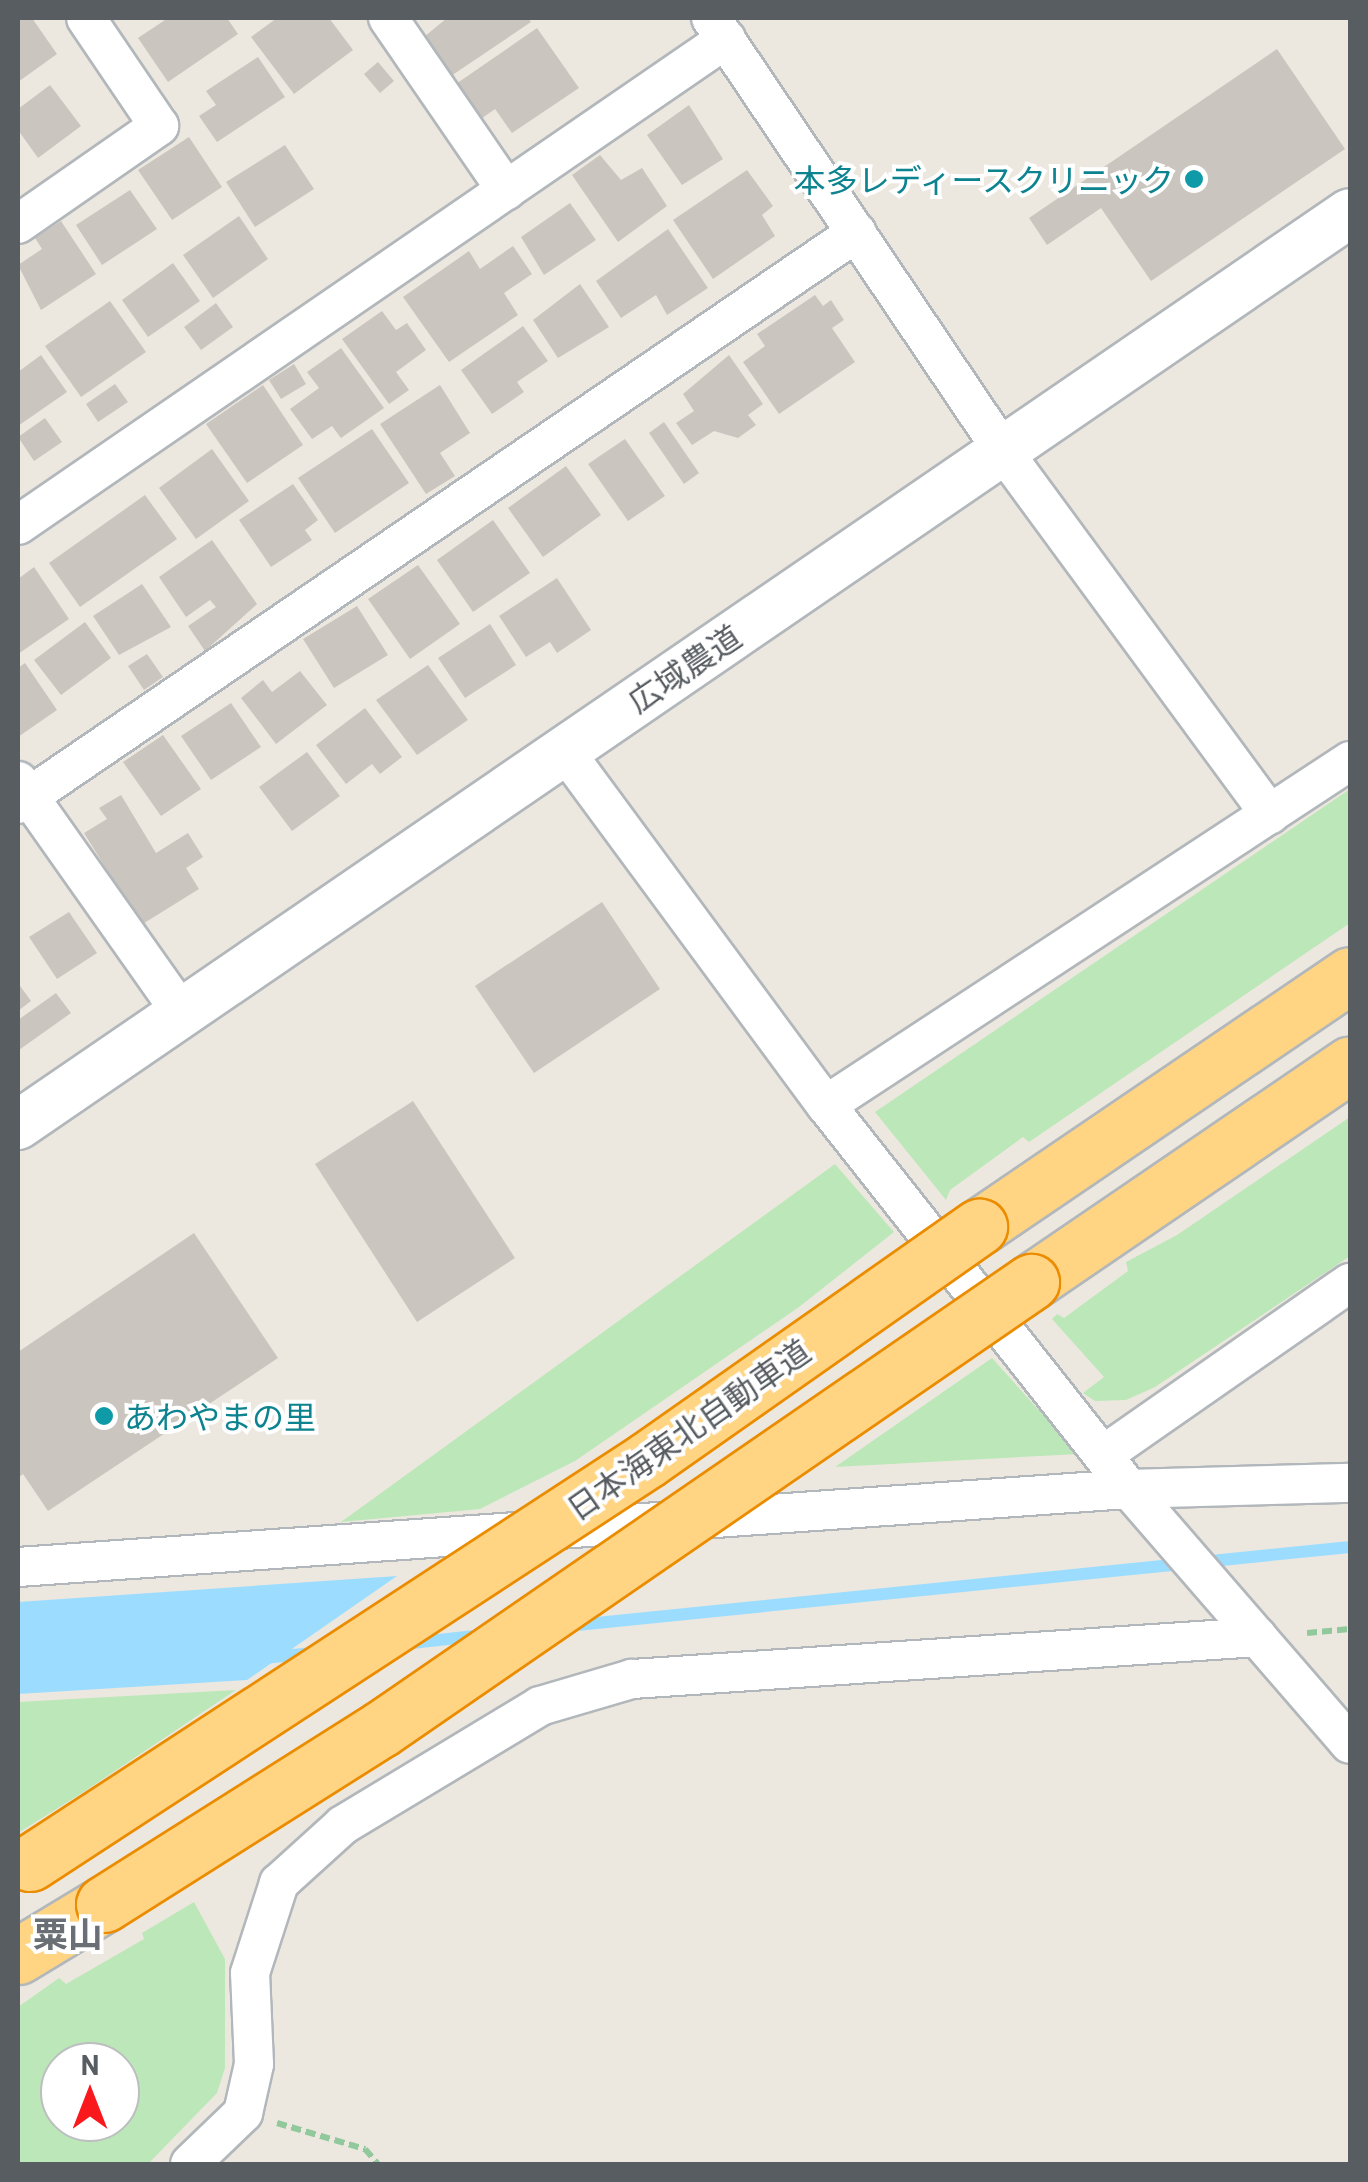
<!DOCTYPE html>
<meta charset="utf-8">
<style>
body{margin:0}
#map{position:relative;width:1368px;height:2182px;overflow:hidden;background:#ede8df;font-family:Barlow,"Noto Sans JP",sans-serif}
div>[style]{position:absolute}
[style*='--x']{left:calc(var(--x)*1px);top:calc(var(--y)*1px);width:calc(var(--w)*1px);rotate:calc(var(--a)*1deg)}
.green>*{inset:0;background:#bce7b8}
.water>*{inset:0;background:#9cddff}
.stream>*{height:12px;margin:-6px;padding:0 6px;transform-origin:6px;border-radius:6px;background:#9cddff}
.building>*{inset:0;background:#cac5be}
.path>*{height:6px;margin-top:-3px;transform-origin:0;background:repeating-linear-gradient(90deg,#91c89c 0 10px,transparent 0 15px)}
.roads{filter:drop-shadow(2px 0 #b2b7bb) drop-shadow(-2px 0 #b2b7bb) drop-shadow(0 2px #b2b7bb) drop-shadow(0 -2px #b2b7bb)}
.minor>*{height:38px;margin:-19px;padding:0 19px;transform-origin:19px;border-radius:19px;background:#fff}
.tertiary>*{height:48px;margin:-24px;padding:0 24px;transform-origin:24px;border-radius:24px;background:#fff}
.motorway>*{height:55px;margin:-27.5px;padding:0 27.5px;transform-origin:27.5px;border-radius:27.5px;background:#ffd483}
.bridges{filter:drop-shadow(2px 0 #eb8c00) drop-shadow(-2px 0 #eb8c00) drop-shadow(0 2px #eb8c00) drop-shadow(0 -2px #eb8c00)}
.motorway-bridge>*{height:55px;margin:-27.5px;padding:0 27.5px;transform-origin:27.5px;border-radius:27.5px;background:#ffd483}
.dots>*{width:28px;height:28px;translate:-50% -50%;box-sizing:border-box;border:5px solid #fff;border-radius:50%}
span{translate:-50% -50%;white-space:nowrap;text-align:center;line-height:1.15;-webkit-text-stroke:8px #fff;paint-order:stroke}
.culture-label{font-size:32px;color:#0d838f}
.right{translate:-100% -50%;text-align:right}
.left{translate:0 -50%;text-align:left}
.street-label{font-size:32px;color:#585d62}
.neighbourhood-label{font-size:35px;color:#696f74;font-weight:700}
.frame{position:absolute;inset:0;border:20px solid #585d62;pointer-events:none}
.north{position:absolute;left:40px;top:2042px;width:100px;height:100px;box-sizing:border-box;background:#fff;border:2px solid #bcbec0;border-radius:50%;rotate:0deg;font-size:28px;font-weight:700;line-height:40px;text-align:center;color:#585d62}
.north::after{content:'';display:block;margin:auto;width:35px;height:45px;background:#f9191c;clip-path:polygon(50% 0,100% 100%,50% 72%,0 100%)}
</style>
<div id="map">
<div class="green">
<div style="clip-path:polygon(1350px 789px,1350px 923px,1029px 1142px,1023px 1137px,950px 1190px,946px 1200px,875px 1112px)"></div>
<div style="clip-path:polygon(1350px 1117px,1350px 1256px,1155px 1387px,1126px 1400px,1095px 1401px,1083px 1393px,1104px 1377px,1052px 1319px,1057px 1314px,1064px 1318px,1128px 1271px,1126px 1262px,1177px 1235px)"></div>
<div style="clip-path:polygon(835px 1164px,894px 1232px,799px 1307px,575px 1461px,480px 1509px,341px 1522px)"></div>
<div style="clip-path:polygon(992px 1358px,1078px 1454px,835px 1467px)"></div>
<div style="clip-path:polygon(236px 1690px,82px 1793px,18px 1833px,18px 1702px)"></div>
<div style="clip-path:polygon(evenodd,194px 1902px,225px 1959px,225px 2068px,217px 2093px,148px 2164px,18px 2164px,18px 2007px,59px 1978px,66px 1984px,144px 1939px,142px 1933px,194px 1902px,120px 2062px,120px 2122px,60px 2122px,60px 2062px,120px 2062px)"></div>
</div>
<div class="water">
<div style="clip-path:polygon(397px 1576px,247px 1680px,18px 1694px,18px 1602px)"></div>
</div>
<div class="stream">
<div style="--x:567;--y:1626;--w:787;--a:-5.76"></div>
<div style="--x:403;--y:1644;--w:81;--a:-6.4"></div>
<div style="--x:264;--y:1658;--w:49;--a:-5.8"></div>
</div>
<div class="building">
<div style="clip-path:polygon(18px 18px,32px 18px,57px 54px,18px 82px)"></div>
<div style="clip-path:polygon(168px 18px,227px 18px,238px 34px,168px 82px,138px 38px)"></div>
<div style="clip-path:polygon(277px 18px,329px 18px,353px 50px,294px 94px,251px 37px)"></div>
<div style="clip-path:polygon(447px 18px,528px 18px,531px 22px,451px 76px,424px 37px)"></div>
<div style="clip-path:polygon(537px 28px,579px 88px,512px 133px,495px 109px,478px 121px,453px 86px)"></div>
<div style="clip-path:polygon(1277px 49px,1345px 149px,1151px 281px,1101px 208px,1047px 245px,1029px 218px)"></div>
<div style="clip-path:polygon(258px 57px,285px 97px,217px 142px,199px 116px,216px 105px,206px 91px)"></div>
<div style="clip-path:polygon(378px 62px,394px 81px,380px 93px,364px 74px)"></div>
<div style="clip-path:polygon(50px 85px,81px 126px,38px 158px,18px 130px,18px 109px)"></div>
<div style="clip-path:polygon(689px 105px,723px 159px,682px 185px,647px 135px)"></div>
<div style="clip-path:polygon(189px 137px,222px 187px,172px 220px,138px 170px)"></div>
<div style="clip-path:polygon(285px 145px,314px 189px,255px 227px,226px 182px)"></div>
<div style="clip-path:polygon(600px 155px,621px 180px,642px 168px,667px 206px,618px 242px,572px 175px)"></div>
<div style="clip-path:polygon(747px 170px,773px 206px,762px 215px,775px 236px,713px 279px,673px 220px)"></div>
<div style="clip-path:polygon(130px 190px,157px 229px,102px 265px,76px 225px)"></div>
<div style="clip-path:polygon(570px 203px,596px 240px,544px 275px,521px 237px)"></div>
<div style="clip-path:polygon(239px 216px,268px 259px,213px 298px,183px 255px)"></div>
<div style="clip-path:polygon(61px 221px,96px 274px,41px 310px,18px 265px,42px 249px,35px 238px)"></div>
<div style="clip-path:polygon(668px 229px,708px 288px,667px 315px,656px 295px,621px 318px,596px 281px)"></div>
<div style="clip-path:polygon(513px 246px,532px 274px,504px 293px,518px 315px,449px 362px,403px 297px,469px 251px,480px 269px)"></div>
<div style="clip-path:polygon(173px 263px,200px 301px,148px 337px,122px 300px)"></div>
<div style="clip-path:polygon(580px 284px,609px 327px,558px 358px,533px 320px)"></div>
<div style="clip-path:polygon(815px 295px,823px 306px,831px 300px,844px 320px,832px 328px,855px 362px,779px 414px,743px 362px,765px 346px,757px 334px)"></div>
<div style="clip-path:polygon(110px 301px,146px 352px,81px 397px,45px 346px)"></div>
<div style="clip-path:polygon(216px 303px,233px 327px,201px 350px,184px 327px)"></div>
<div style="clip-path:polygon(382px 311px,396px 330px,407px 323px,426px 350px,396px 372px,409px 390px,389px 404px,342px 339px)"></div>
<div style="clip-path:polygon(523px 326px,548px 361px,517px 382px,524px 392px,492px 414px,461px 370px)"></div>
<div style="clip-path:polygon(341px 348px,384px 408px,341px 438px,332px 426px,312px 439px,290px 409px,319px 388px,307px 372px)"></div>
<div style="clip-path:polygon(41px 355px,67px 392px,18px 426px,18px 372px)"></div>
<div style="clip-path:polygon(729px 355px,763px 404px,748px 415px,756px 425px,738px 438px,714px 431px,692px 445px,676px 423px,694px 411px,683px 394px)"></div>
<div style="clip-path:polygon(294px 364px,306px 384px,281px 399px,269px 380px)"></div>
<div style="clip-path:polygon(115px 384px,128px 402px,98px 422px,86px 404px)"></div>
<div style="clip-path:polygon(263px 385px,303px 445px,247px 483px,206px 424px)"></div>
<div style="clip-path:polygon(440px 385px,470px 433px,440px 453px,455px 476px,426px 494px,380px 424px)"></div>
<div style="clip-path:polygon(45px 418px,62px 442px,34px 461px,18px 437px)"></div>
<div style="clip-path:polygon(664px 422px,699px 473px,684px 484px,649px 433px)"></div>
<div style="clip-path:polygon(372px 429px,409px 483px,335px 533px,298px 478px)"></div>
<div style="clip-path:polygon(625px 439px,665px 496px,628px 521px,588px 464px)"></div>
<div style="clip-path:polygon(212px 449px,249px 501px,196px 539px,159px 488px)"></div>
<div style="clip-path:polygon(566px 466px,601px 515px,543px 557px,508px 508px)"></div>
<div style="clip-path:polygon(293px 484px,318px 520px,305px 530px,312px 540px,271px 567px,239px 520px)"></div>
<div style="clip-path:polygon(145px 495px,177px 539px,80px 607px,49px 563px)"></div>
<div style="clip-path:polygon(493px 520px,530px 573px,473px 612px,437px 560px)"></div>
<div style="clip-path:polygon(212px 540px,257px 604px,205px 651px,188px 626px,216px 607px,210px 600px,186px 617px,159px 577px)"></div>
<div style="clip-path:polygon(418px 565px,460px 624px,410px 659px,368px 599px)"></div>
<div style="clip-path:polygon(34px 567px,69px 619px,18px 654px,18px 579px)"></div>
<div style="clip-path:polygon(557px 578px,591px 630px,557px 653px,550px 642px,526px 657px,499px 616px)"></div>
<div style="clip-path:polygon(142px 584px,171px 627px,119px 655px,93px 616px)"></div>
<div style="clip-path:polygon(357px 606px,388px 655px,334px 688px,303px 639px)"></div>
<div style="clip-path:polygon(85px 622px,111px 658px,61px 695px,34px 660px)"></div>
<div style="clip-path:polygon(490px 624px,516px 665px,465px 698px,438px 658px)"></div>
<div style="clip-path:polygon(147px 654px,163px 677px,144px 690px,128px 666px)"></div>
<div style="clip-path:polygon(25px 663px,57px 710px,18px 737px,18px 668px)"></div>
<div style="clip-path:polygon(428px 665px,468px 720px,417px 755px,376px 700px)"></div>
<div style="clip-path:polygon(300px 671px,327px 705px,276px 744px,241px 698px,263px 680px,272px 692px)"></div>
<div style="clip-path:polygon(231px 703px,261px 747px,211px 780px,181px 736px)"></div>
<div style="clip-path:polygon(365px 708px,402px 757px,380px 774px,372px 764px,346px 784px,316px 745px)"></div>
<div style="clip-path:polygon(163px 735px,201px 789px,161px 816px,123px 762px)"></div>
<div style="clip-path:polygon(307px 752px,340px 796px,292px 831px,259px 787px)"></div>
<div style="clip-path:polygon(121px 795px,156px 853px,188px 833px,203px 857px,186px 868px,199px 889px,141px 925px,84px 833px,107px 819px,99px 808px)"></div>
<div style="clip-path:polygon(602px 902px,660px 989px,534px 1073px,475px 986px)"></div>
<div style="clip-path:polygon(69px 912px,97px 953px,57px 979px,29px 937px)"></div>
<div style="clip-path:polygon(18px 983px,31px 1001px,18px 1011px)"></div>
<div style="clip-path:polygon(56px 993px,71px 1013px,19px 1050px,18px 1020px)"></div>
<div style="clip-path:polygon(413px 1101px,515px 1258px,417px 1322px,315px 1164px)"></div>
<div style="clip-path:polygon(194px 1233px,278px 1358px,48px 1511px,23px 1474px,18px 1478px,18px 1352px)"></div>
</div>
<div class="path">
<div style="--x:1307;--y:1633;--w:43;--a:-5.3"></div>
<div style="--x:277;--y:2123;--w:92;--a:16.5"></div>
<div style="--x:365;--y:2149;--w:20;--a:49"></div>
</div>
<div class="roads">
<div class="minor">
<div style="--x:388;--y:18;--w:209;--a:55.5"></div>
<div style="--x:711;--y:18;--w:522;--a:56.01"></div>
<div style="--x:1003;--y:451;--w:451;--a:53.7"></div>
<div style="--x:18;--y:224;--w:172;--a:-34.8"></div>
<div style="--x:159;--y:126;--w:130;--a:-124.1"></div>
<div style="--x:18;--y:525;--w:859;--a:-34.47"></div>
<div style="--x:564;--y:750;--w:441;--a:53.6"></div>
<div style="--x:826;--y:1105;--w:489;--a:51.7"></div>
<div style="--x:1129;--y:1489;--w:337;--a:49.1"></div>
<div style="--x:18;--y:781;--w:283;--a:54.8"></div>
<div style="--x:18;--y:804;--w:1015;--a:-34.28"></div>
<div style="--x:826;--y:1105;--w:627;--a:-33.28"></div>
<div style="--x:1103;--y:1455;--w:301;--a:-34.9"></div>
<div style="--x:18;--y:1567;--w:1114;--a:-4.02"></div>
<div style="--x:1129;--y:1489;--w:221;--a:-1.6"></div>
<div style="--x:190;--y:2164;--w:74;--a:-43.9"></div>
<div style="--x:243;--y:2113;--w:50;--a:-77.3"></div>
<div style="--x:254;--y:2064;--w:91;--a:-92.5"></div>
<div style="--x:250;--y:1973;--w:95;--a:-72.1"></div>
<div style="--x:279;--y:1883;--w:86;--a:-42.2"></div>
<div style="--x:343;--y:1825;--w:230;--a:-31.1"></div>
<div style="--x:540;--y:1706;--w:96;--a:-16.4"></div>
<div style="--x:632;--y:1679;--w:627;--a:-3.84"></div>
</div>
<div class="tertiary">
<div style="--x:18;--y:1125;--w:1614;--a:-34.4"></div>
</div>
<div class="motorway">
<div style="--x:979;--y:1227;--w:448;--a:-34.2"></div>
<div style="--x:1031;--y:1282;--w:386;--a:-34.3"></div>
<div style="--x:18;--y:1956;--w:100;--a:-31.2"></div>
</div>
</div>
<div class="bridges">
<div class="motorway-bridge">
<div style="--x:30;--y:1863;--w:737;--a:-33.15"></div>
<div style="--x:647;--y:1460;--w:406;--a:-35.1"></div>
<div style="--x:104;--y:1904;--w:328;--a:-32.3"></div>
<div style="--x:381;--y:1729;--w:789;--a:-34.52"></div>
</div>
</div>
<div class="dots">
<div style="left:1194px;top:179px;background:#0f9aa8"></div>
<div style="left:104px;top:1416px;background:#0f9aa8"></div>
</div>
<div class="culture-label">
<span class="right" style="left:1174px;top:179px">本多レディースクリニック</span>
<span class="left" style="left:124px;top:1416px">あわやまの里</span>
</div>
<div class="street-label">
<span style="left:684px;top:668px;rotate:-34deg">広域農道</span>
<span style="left:688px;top:1429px;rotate:-35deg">日本海東北自動車道</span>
</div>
<div class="neighbourhood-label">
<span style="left:68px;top:1933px">粟山</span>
</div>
<div class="frame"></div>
<div class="north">N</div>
</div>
